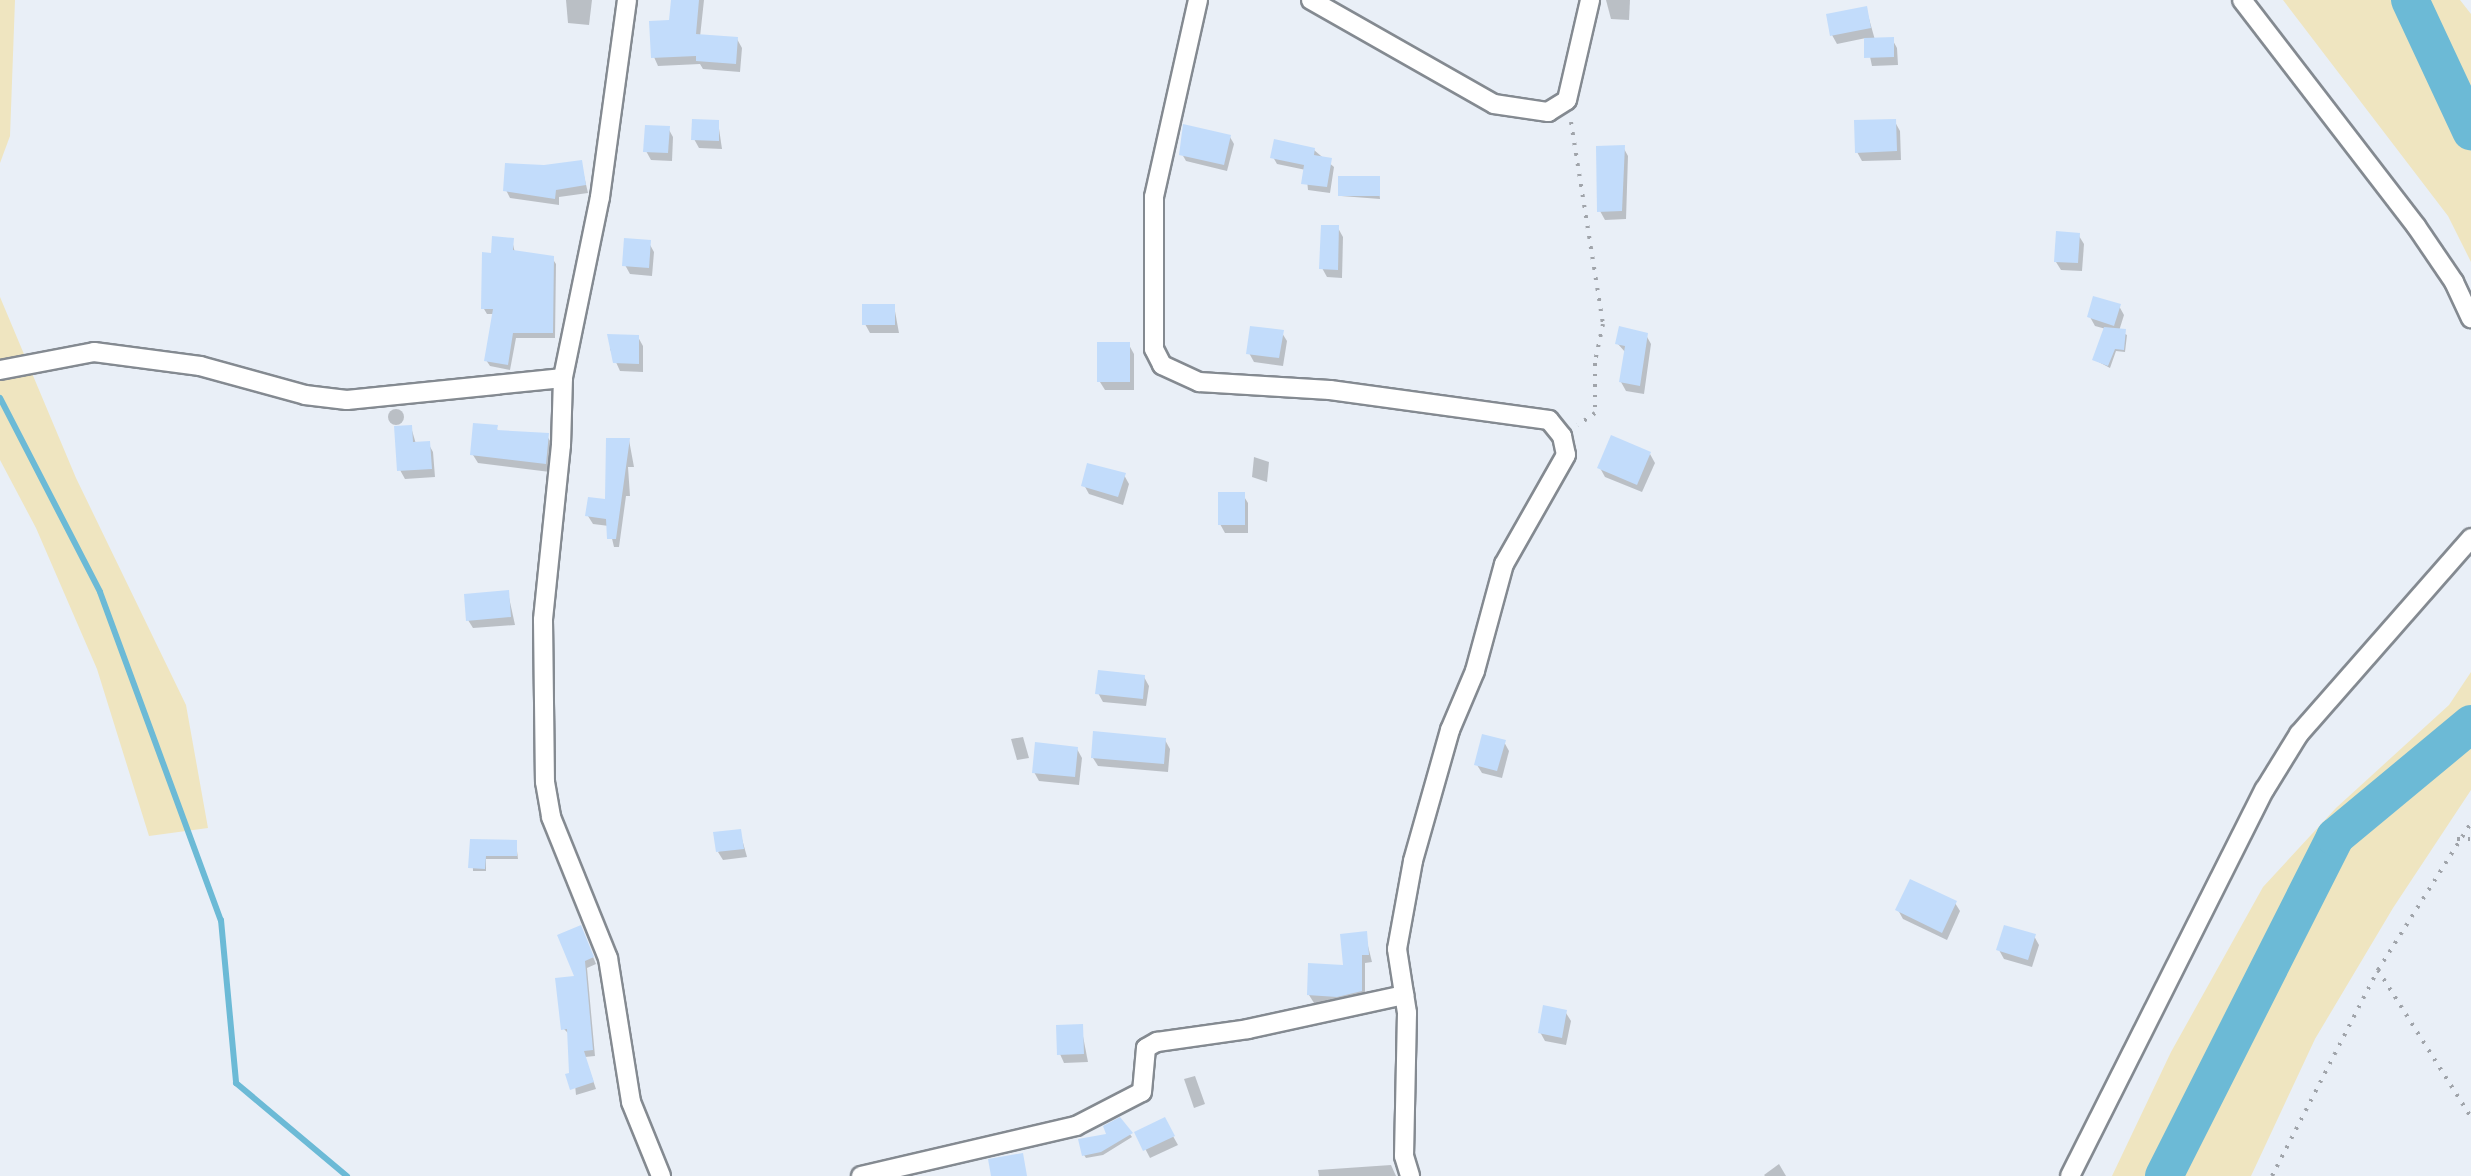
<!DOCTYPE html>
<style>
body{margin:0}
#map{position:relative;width:2471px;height:1176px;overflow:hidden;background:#e9eff7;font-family:Quicksand,sans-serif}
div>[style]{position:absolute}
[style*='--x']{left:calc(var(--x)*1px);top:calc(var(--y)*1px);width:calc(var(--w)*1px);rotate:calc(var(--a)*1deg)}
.sand>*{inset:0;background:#efe5c0}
.shadow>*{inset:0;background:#0003}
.round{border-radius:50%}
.stream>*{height:6px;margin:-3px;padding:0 3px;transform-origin:3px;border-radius:3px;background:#6cbad6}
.river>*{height:38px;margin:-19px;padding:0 19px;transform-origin:19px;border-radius:19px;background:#6cbad6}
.building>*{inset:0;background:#c2dcfb}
.path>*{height:4px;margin-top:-2px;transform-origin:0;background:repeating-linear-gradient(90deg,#a0a4aa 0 2.5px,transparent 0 10.5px)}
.roads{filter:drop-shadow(2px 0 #848a91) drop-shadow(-2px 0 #848a91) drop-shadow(0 2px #848a91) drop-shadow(0 -2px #848a91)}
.street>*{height:18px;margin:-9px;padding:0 9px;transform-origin:9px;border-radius:9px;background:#fff}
span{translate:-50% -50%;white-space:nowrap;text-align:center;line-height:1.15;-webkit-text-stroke:10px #e9eff7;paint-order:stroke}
</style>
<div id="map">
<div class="sand">
<div style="clip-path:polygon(0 0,15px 0,10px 136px,0 163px)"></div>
<div style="clip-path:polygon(2283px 0,2460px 0,2471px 14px,2471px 262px,2448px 216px)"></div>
<div style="clip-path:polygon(0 297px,76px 478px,186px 705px,208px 828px,149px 836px,97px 669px,36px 528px,0 460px)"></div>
<div style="clip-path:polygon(2471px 672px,2471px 790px,2393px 908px,2315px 1039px,2251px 1176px,2112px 1176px,2171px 1052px,2263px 887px,2336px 808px,2449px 705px)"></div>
</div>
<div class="shadow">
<div style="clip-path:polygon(566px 0,592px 0,589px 25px,568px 23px)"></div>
<div style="clip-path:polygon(673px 0,704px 0,700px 37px,737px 39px,742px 48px,740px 72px,703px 69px,700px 64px,658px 66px,654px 57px,671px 22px)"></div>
<div style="clip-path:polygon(1606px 0,1630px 0,1629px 20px,1611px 19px)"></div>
<div style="clip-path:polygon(1866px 8px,1875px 40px,1892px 39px,1897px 48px,1898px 65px,1872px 66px,1866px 38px,1837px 44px,1832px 35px)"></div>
<div style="clip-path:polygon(718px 122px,722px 149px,699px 148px,694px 139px)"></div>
<div style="clip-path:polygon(1895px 122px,1900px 131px,1901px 160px,1862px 161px,1857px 152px)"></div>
<div style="clip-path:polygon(668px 128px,673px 137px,672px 161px,651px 160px,646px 151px)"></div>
<div style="clip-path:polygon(1230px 137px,1234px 144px,1227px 171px,1186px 161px,1182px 154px)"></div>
<div style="clip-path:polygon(1623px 147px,1628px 156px,1626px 219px,1605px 220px,1600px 211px)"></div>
<div style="clip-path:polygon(1314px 150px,1334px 167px,1330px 193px,1308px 190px,1306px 170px,1277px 164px,1273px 157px)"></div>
<div style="clip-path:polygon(581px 163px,588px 193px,559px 197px,559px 205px,510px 198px,506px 190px)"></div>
<div style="clip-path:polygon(1378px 179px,1380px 199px,1341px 196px)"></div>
<div style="clip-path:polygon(1338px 228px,1343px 237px,1342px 278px,1327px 277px,1322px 268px)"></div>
<div style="clip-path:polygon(2079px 236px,2084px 244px,2082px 271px,2061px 270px,2056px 262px)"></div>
<div style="clip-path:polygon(512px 240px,515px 253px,552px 258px,556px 264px,555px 338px,516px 338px,510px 370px,490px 366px,486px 360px,495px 314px,487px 314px,484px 309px,493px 255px)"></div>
<div style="clip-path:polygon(649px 243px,654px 252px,652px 276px,630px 274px,625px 265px)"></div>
<div style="clip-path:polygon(894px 306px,899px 333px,870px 333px,865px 324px)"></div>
<div style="clip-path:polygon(2119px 306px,2124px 315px,2119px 331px,2127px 335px,2125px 352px,2116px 351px,2110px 368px,2095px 360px,2106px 329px,2095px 326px,2090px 317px)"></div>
<div style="clip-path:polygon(1282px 333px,1287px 341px,1283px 366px,1254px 362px,1249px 353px)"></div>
<div style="clip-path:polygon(1646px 335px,1651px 344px,1644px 394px,1626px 391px,1621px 382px,1626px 353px,1617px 343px)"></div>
<div style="clip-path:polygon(610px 337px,638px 337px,643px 346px,643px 372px,620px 371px,610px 349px)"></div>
<div style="clip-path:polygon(1129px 345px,1134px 354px,1134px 390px,1105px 390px,1100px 382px)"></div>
<div class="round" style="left:388px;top:409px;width:16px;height:16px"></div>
<div style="clip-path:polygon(411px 427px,416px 444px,428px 443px,433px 452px,435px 477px,405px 479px,400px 470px)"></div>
<div style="clip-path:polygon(496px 427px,499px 433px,547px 436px,552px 444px,550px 472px,478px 463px,473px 455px)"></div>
<div style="clip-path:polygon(629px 440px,634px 467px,628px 467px,630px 496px,626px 496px,619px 547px,614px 547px,609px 526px,593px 524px,588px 516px,607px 502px)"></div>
<div style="clip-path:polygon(1650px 454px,1655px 463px,1642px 492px,1605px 477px,1600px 468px)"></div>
<div style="clip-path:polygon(1254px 457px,1269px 462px,1267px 482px,1252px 477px)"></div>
<div style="clip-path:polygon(1124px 475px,1129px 484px,1123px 505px,1089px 494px,1084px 485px)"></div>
<div style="clip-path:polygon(1243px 495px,1248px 503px,1248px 533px,1225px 533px,1220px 524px)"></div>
<div style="clip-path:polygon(508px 593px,515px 625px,473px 628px,468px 620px)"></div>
<div style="clip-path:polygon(1144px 677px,1149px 686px,1146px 706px,1103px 702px,1098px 693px)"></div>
<div style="clip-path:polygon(1023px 737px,1029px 758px,1017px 760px,1011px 739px)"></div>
<div style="clip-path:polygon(1165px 740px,1170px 749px,1168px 772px,1098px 766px,1093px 758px)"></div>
<div style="clip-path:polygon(1504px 742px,1509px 751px,1502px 778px,1482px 773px,1477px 765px)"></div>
<div style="clip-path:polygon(1077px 749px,1082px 758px,1079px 785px,1039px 781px,1034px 772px)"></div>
<div style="clip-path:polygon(740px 832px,747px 857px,723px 860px,718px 852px)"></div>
<div style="clip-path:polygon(472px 842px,516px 843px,518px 859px,486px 859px,486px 871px,473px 871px)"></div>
<div style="clip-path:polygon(1955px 903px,1960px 911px,1947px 940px,1903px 919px,1898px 910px)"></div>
<div style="clip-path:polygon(1365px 934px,1372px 962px,1365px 963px,1365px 999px,1314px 1003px,1309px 995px,1345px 967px)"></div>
<div style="clip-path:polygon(584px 935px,596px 964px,587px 968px,595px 1056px,585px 1057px,596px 1089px,576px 1095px,570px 1035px,564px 1029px)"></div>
<div style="clip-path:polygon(2034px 936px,2039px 945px,2032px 967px,2004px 959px,1999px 950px)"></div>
<div style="clip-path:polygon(1566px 1013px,1571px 1021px,1566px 1045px,1545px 1041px,1540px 1032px)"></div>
<div style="clip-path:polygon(1081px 1026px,1088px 1062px,1064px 1063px,1060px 1054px)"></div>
<div style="clip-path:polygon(1195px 1076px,1205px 1104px,1194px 1108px,1184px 1079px)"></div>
<div style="clip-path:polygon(1120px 1120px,1132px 1137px,1103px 1155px,1086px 1158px,1084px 1155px,1110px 1135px)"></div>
<div style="clip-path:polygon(1164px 1120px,1178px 1145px,1150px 1158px,1137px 1133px)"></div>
<div style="clip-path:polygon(1779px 1164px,1786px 1176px,1765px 1176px,1764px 1175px)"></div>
<div style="clip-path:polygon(1391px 1165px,1396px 1176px,1319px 1176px,1318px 1170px)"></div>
</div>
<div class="stream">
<div style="--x:0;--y:398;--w:218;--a:62.7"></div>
<div style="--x:100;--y:592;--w:350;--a:69.8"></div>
<div style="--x:221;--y:920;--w:164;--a:84.7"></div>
<div style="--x:236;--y:1083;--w:145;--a:40"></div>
</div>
<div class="river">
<div style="--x:2410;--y:0;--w:145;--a:65"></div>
<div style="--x:2164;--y:1176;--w:380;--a:-63.2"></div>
<div style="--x:2335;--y:837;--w:177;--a:-39.7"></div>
</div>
<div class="building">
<div style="clip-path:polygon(671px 0,699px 0,696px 34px,738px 37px,736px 64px,696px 61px,696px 56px,651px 58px,649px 21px,669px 20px)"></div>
<div style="clip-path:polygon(1867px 6px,1871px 28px,1830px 36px,1826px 14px)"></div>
<div style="clip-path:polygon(1894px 37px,1894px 57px,1864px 58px,1864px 38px)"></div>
<div style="clip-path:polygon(692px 119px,719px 120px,719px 141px,691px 140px)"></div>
<div style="clip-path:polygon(1896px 119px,1897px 151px,1855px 153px,1854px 120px)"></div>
<div style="clip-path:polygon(1183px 124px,1231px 135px,1224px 165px,1179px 155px)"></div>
<div style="clip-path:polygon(645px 125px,670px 126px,668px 153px,643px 152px)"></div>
<div style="clip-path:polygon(1274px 139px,1315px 148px,1314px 155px,1332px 158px,1327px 187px,1301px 184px,1304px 165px,1270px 158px)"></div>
<div style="clip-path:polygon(1625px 145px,1622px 211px,1597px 212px,1596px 146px)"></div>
<div style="clip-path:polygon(582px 160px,586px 185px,556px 190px,555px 199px,503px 191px,505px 163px,544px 165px)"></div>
<div style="clip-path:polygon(1338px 176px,1380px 176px,1380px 196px,1338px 196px)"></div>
<div style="clip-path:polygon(1321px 225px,1339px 225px,1338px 270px,1319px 269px)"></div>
<div style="clip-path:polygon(2056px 231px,2080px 233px,2078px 263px,2054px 262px)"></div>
<div style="clip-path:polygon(492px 236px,514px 238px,513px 250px,554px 256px,553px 333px,513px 333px,508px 365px,484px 361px,493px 309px,481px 309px,482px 252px,491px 253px)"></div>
<div style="clip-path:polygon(624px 238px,651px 240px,649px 268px,622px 266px)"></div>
<div style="clip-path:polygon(2093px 296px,2121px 304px,2114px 326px,2087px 317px)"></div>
<div style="clip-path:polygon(862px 304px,895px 304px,895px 325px,862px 325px)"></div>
<div style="clip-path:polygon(1250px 326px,1284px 330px,1279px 358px,1246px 354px)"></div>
<div style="clip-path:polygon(1619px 326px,1648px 333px,1640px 386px,1619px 382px,1625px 346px,1615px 344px)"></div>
<div style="clip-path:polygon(2104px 327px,2126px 329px,2124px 350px,2115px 349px,2108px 366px,2092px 360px)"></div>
<div style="clip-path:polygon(607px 334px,639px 335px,639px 364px,613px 363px)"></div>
<div style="clip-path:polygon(1097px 342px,1130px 342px,1130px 382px,1097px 382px)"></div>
<div style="clip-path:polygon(473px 423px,498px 425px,497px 430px,549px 433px,546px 464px,470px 455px)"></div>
<div style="clip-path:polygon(412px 425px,413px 442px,430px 441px,432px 469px,397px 471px,394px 426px)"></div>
<div style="clip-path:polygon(1611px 435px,1651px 452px,1637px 485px,1597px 468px)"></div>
<div style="clip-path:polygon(606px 438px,630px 438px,616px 539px,607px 539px,606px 519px,585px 516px,588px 497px,605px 499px)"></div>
<div style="clip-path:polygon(1087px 463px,1126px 473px,1118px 497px,1081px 486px)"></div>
<div style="clip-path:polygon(1218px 492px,1245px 492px,1245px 525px,1218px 525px)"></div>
<div style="clip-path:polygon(509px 590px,511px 617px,466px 621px,464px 594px)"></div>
<div style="clip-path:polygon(1098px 670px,1145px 675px,1143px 699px,1095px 694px)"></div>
<div style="clip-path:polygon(1093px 731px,1166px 738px,1164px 764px,1091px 758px)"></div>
<div style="clip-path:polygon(1482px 734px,1506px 740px,1497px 771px,1474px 765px)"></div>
<div style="clip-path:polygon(1035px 742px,1078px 747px,1075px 777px,1032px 773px)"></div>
<div style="clip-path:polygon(741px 829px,744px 849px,716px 852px,713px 832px)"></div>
<div style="clip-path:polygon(470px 839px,517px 840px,517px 856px,486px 856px,485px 869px,468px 868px)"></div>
<div style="clip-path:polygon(1910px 879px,1957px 901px,1942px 933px,1895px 910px)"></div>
<div style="clip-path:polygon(581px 925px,594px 957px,585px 961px,593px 1050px,584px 1051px,594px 1082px,570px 1090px,565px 1074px,569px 1073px,567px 1029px,561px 1030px,555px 978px,574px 976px,557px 935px)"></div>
<div style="clip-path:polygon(2004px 925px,2036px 934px,2028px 960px,1996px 950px)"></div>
<div style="clip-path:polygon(1367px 931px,1369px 955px,1362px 955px,1362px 991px,1337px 997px,1307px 995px,1308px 963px,1343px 965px,1340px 934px)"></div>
<div style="clip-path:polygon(1543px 1005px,1567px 1010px,1562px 1038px,1538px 1033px)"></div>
<div style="clip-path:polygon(1083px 1024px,1084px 1054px,1057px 1055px,1056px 1025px)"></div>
<div style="clip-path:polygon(1120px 1117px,1133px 1133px,1101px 1152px,1082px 1156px,1078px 1139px,1106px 1134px,1103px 1126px)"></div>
<div style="clip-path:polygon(1165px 1117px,1175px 1136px,1143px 1151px,1134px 1132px)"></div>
<div style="clip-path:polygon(1023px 1153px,1027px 1176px,991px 1176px,988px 1159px)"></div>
</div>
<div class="path">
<div style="--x:1571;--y:122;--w:205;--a:81"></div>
<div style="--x:1603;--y:324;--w:40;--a:102"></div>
<div style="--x:1595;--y:363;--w:50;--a:90"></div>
<div style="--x:1595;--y:413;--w:21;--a:145"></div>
<div style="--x:2457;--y:839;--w:14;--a:0"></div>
<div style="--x:2378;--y:970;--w:174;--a:57.7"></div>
<div style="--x:2272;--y:1176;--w:232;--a:-62.8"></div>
<div style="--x:2378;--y:970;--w:174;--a:-57.7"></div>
</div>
<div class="roads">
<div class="street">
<div style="--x:627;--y:0;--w:199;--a:97.8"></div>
<div style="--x:600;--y:197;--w:185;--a:101.6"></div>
<div style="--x:563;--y:378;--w:67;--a:91.7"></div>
<div style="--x:561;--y:445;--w:176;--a:95.9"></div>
<div style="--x:543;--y:620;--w:162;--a:89.3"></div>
<div style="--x:545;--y:782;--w:36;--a:80"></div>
<div style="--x:551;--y:817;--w:152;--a:68"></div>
<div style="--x:608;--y:958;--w:146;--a:80.9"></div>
<div style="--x:631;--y:1102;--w:80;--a:67.9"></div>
<div style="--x:1198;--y:0;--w:202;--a:102.6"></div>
<div style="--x:1154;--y:197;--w:152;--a:90"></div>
<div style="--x:1154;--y:349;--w:18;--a:63"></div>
<div style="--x:1162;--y:365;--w:41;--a:24.7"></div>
<div style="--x:1199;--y:382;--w:131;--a:3.5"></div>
<div style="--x:1330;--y:390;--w:221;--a:7.8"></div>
<div style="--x:1549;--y:420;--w:21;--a:51"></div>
<div style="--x:1562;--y:436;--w:19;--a:78"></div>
<div style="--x:1566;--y:455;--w:125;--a:119.6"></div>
<div style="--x:1504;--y:564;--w:111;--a:105.2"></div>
<div style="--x:1475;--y:671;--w:64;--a:113"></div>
<div style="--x:1450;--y:730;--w:136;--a:105.8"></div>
<div style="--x:1413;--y:861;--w:89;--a:100.3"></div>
<div style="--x:1397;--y:949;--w:65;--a:81.1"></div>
<div style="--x:1407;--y:1013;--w:143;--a:91.2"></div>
<div style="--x:1404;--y:1156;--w:21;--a:73"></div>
<div style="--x:1311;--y:0;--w:210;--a:29.6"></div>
<div style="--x:1494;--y:104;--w:55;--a:8.4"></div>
<div style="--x:1548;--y:112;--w:22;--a:-32"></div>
<div style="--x:1567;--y:100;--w:103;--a:-77"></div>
<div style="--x:2242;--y:0;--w:285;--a:52.4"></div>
<div style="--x:2416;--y:226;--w:68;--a:55.8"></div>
<div style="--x:2454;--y:282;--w:40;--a:65"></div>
<div style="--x:0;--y:370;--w:96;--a:-10.8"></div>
<div style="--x:94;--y:352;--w:107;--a:7.5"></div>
<div style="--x:200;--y:366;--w:109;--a:15.4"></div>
<div style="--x:305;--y:395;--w:42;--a:6.8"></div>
<div style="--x:347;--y:400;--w:217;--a:-5.8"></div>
<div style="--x:861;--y:1176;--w:221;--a:-13.1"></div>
<div style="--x:1076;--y:1126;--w:74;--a:-27.3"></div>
<div style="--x:1142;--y:1092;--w:44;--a:-84.8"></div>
<div style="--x:1146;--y:1048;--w:13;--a:-29"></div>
<div style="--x:1157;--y:1042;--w:92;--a:-8.1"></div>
<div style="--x:1248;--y:1029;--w:160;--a:-12.3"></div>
<div style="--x:2070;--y:1176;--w:433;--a:-63.3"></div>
<div style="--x:2265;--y:789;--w:65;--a:-58.3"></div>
<div style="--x:2299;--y:734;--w:261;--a:-48.7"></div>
</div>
</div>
</div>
